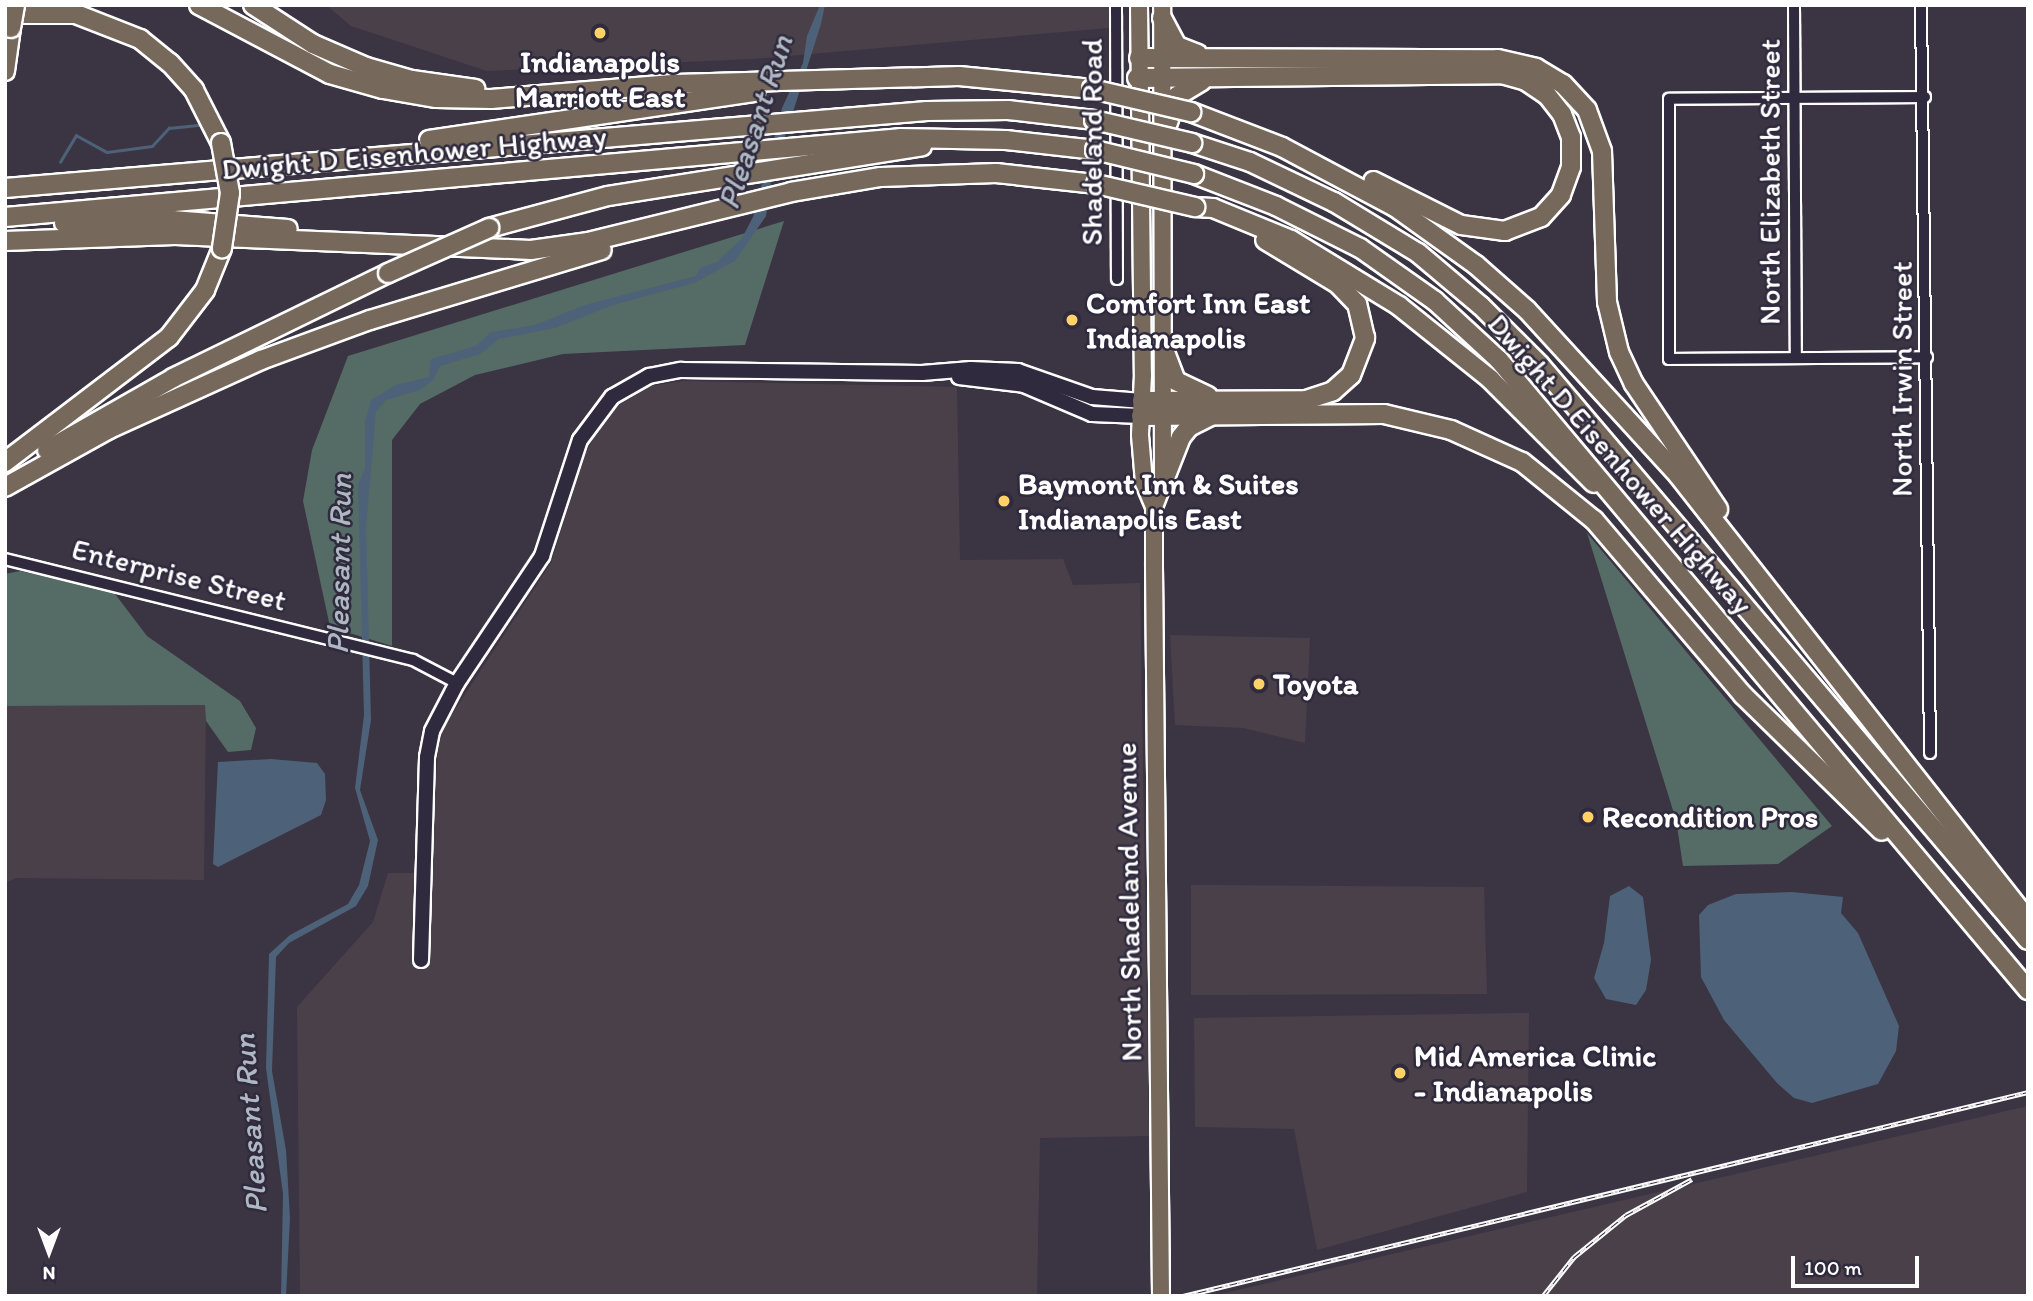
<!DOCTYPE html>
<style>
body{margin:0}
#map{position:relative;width:2033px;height:1301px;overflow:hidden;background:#3b3443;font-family:Itim,sans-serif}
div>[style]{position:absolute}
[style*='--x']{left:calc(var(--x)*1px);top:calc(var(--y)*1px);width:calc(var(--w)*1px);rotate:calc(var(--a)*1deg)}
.built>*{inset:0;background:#4a404a}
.green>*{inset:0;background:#556b66}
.water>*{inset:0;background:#4d6278}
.stream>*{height:2.5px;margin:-1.25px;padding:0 1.25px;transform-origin:1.25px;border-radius:1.25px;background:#4d6278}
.roads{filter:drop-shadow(2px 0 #fff) drop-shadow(-2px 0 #fff) drop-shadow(0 2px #fff) drop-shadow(0 -2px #fff)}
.street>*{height:10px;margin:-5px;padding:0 5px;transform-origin:5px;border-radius:5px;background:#2f2a3d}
.secondary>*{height:14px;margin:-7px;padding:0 7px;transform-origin:7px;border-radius:7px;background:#2f2a3d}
.primary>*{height:16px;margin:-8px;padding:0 8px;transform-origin:8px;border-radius:8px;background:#76695c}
.highway>*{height:18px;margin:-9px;padding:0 9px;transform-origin:9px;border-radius:9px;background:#76695c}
.rail>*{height:5px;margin-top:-2.5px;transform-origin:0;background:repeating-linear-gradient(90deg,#2f2a3d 0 8px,#fff 0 16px);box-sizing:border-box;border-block:2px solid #fff}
.bridges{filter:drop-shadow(2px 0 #fff) drop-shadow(-2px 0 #fff) drop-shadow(0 2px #fff) drop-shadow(0 -2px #fff)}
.highway-bridge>*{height:18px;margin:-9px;padding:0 9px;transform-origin:9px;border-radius:9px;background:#76695c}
.dots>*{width:19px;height:19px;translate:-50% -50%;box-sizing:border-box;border:4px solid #2f2a3d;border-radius:50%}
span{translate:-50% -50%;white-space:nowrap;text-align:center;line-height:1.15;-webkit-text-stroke:5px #2f2a3d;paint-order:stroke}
.poi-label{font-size:30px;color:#fff;font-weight:700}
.left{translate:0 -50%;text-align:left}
.street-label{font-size:30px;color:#fff}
.water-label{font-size:32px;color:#afb8c2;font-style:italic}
.frame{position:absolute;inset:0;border:7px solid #fff;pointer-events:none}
.north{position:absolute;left:14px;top:1217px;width:70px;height:70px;-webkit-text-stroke:5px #2f2a3d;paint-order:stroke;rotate:180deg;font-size:19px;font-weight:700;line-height:28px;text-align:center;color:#fff}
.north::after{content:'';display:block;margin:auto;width:24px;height:32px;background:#fff;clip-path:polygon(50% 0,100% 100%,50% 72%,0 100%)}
.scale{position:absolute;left:1791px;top:1256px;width:128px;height:32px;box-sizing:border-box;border:4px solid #fff;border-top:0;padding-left:9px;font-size:21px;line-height:24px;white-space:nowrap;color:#fff;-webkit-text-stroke:5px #2f2a3d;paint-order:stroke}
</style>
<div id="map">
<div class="built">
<div style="clip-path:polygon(326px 5px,1109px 5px,1109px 28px,752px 59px,487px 71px,351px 26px)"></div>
<div style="clip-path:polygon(682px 381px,957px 387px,960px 560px,1063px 559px,1073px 585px,1140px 583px,1149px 1136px,1040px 1138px,1037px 1296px,300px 1296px,297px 1007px,373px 922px,388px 873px,413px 873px,431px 861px,439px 734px,551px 563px,585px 454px,604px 420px,617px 406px,651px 386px)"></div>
<div style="clip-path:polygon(1170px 635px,1310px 638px,1305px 743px,1243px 728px,1175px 725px)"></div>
<div style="clip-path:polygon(206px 705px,204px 880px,16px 878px,5px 883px,5px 706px)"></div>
<div style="clip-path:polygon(1191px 885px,1484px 887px,1487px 994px,1191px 995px)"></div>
<div style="clip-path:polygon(1529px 1013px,1527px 1192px,1317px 1250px,1294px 1129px,1195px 1127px,1194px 1018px)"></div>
<div style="clip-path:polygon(2028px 1106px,2028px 1296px,1212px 1296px)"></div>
</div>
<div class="green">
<div style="clip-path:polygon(784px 221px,745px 345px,563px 354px,475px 375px,420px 404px,392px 440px,392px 646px,330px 627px,303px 501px,312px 450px,348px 356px)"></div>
<div style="clip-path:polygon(1587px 533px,1832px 826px,1778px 864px,1683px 866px,1676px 820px)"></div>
<div style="clip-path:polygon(20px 571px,112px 590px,147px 636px,240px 701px,256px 728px,251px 750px,228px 752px,206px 721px,205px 705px,5px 706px,5px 574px)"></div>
</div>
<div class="water">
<div style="clip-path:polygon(820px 5px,825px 5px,821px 24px,771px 181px,766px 216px,735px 261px,694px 283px,613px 305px,555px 328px,499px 339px,480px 354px,440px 366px,434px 379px,420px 390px,386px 400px,376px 412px,366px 528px,371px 720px,360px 790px,378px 840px,368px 886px,356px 906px,289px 943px,276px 957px,272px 1071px,286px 1150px,290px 1218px,286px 1296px,281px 1296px,283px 1194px,266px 1068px,269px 954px,290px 935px,348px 904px,359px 885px,370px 841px,355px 788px,364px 715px,358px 485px,365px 469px,365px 422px,371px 400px,396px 385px,429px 377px,431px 359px,476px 346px,491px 332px,535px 325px,585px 305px,696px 276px,700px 268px,717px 262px,742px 238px,753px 217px,782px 108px,803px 63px,807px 36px)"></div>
<div style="clip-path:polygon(271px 759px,317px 763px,325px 774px,326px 800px,321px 815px,218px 867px,213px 864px,218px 762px)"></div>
<div style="clip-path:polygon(1629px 886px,1643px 897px,1651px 960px,1646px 990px,1636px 1005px,1606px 999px,1594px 978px,1604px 943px,1610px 896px)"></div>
<div style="clip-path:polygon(1792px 892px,1843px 897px,1841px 913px,1858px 933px,1899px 1026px,1896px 1051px,1878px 1084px,1812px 1103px,1794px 1098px,1777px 1083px,1724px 1020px,1701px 977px,1699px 915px,1708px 905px,1736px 894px)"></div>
</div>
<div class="stream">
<div style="--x:60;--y:162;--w:31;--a:-59"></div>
<div style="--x:76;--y:135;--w:35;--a:29"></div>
<div style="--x:107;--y:152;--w:45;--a:-7.6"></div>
<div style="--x:152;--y:146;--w:25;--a:-47"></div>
<div style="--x:169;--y:128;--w:31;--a:-6"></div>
</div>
<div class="roads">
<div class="street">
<div style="--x:1116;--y:5;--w:274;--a:89.8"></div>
<div style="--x:1794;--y:5;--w:353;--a:89.7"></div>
<div style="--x:1921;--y:5;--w:748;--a:89.31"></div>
<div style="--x:1925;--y:97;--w:256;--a:179.6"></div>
<div style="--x:1669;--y:99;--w:260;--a:90"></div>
<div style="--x:1669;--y:359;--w:258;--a:-0.4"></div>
<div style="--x:5;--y:559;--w:420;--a:13.9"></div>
<div style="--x:413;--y:660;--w:50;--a:27.6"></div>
</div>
<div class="secondary">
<div style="--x:959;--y:377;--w:65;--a:7"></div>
<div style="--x:1024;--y:385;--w:74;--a:23.1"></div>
<div style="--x:1092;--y:414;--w:49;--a:2.3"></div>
<div style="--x:421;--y:960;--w:203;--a:-88.3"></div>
<div style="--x:427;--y:757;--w:26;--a:-79"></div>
<div style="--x:432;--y:731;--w:54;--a:-62.5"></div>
<div style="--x:457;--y:683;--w:153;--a:-56.2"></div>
<div style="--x:542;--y:556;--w:122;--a:-71.9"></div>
<div style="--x:580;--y:440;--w:54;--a:-53.3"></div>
<div style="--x:612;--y:397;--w:43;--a:-29.6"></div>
<div style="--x:649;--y:376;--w:33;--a:-11"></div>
<div style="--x:681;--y:370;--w:241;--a:0.7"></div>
<div style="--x:922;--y:373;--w:49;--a:-4.7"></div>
<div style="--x:971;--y:369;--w:47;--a:2.4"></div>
<div style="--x:1018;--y:371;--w:78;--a:19.4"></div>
<div style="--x:1092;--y:397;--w:50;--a:4.6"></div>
</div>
<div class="primary">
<div style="--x:1139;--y:5;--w:370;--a:89.4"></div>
<div style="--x:1143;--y:375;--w:60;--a:92.9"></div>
<div style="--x:1140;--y:435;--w:48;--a:85.2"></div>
<div style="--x:1144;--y:483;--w:26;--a:67"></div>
<div style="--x:1161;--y:1296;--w:733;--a:-90.55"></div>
<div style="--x:1154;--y:563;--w:56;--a:-90"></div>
<div style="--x:1154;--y:507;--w:26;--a:-69"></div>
<div style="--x:1163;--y:483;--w:478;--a:-90.1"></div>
</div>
<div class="highway">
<div style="--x:199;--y:5;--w:148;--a:27.8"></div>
<div style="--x:330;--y:74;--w:55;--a:15.8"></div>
<div style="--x:383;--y:89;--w:54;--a:9.6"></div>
<div style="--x:436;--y:98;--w:55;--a:1"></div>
<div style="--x:491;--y:99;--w:185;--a:-4.7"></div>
<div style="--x:675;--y:84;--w:284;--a:-1.6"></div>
<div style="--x:959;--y:76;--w:134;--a:5.6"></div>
<div style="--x:253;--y:5;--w:72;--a:33"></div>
<div style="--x:313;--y:44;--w:58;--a:23.5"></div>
<div style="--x:366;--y:67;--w:48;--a:15.8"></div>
<div style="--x:412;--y:80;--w:64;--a:8.1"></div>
<div style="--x:5;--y:14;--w:71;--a:0"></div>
<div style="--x:76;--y:14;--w:69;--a:21.3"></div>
<div style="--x:140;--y:39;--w:38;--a:39"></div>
<div style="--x:170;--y:63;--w:36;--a:48"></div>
<div style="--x:194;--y:90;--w:59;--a:63"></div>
<div style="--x:1162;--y:18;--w:32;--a:62"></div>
<div style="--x:1177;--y:46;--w:22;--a:21"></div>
<div style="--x:1139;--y:58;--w:359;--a:0.2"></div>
<div style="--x:1498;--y:59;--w:39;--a:13"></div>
<div style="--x:1536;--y:68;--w:31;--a:31"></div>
<div style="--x:1563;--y:84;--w:35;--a:47"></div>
<div style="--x:1587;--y:110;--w:44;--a:69.9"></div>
<div style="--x:1602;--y:151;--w:151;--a:88.1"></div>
<div style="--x:1607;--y:302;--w:51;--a:76.5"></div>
<div style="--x:1619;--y:352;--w:35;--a:65"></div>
<div style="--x:1634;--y:384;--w:151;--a:56.1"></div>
<div style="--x:5;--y:71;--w:43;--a:-82.1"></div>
<div style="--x:1137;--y:78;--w:365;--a:-0.6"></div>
<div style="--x:1502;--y:74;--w:25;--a:16"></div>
<div style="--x:1526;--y:81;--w:25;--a:34"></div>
<div style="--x:1547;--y:95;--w:24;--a:52"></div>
<div style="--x:1562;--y:114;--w:25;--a:69"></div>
<div style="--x:1571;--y:137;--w:30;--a:90"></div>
<div style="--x:1571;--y:167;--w:30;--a:110"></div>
<div style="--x:1561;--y:195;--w:30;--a:132"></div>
<div style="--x:1541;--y:217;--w:39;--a:159"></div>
<div style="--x:1505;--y:231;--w:44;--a:-172.2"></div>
<div style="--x:1461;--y:225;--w:98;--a:-153.4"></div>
<div style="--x:1191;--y:112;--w:97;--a:21"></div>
<div style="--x:1282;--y:147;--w:128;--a:28"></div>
<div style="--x:1395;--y:207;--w:100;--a:35.6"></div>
<div style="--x:1476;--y:265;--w:68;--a:41.4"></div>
<div style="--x:1527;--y:310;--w:224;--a:47.5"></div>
<div style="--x:1678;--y:475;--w:566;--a:51.81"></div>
<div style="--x:429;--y:140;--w:330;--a:-8.4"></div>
<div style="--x:1162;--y:140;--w:46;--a:-71.2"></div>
<div style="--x:1177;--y:96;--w:29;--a:-31"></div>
<div style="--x:1192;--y:143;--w:61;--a:18.1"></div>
<div style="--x:1250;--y:162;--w:93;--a:25.5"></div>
<div style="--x:1334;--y:202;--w:98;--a:31.3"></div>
<div style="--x:1418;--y:253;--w:82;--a:40.1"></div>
<div style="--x:1481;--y:306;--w:83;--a:45"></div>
<div style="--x:1540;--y:365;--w:754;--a:49.68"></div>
<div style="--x:1194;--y:174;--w:88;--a:21.3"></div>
<div style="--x:1276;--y:206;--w:94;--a:26.6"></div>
<div style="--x:1360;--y:248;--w:92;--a:35.2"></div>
<div style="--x:1435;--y:301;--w:87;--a:42.7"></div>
<div style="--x:1499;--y:360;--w:823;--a:49.98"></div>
<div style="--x:5;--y:188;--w:925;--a:-4.77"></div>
<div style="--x:927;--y:111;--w:81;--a:-0.7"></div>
<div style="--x:1008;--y:110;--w:87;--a:6.6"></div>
<div style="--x:1195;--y:207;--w:18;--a:3"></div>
<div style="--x:1213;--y:208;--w:84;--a:22.3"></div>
<div style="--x:1291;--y:240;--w:127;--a:31.4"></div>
<div style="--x:1399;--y:306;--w:117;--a:38.7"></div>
<div style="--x:1490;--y:379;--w:147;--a:45"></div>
<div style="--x:5;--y:217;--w:898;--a:-5.04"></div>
<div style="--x:900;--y:138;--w:106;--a:1.1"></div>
<div style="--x:1006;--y:140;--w:90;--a:6.4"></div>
<div style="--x:64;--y:223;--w:108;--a:-1.6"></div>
<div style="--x:172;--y:220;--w:116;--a:4.4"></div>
<div style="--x:489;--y:228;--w:123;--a:-15.1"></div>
<div style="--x:608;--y:196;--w:318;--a:-9"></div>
<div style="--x:5;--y:241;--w:170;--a:-2"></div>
<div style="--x:175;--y:235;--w:356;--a:2.4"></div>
<div style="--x:531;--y:250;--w:58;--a:-8"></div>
<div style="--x:588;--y:242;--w:209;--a:-13.8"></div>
<div style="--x:791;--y:192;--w:91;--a:-9.5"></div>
<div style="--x:881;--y:177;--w:115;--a:-2"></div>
<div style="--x:996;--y:173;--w:101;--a:6.3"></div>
<div style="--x:1163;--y:347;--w:36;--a:69"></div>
<div style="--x:1176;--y:381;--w:35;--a:25"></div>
<div style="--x:1142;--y:401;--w:164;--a:-0.3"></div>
<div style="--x:1306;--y:400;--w:28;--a:-18"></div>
<div style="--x:1333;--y:391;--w:24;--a:-42"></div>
<div style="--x:1351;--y:375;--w:40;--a:-69"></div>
<div style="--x:1365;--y:338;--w:35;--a:-103"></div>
<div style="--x:1357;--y:304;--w:28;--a:-134"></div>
<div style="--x:1338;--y:284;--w:85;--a:-148.9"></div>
<div style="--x:1141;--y:416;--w:243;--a:-0.5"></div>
<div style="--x:1384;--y:414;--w:69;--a:13.4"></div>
<div style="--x:1451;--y:430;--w:78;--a:24.3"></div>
<div style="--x:1522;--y:462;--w:92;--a:38.9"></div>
<div style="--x:1594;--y:520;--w:230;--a:49.6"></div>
<div style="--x:1743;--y:695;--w:194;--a:44.4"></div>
<div style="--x:47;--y:450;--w:145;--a:-29.7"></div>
<div style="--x:173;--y:378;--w:239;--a:-26"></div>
<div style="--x:5;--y:462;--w:206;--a:-37.3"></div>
<div style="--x:169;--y:337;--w:59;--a:-52.5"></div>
<div style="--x:205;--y:290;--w:45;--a:-68"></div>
<div style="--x:1163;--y:483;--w:49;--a:-68.6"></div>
<div style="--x:1181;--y:437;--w:13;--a:-51"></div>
<div style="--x:1189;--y:427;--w:25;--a:-27"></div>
<div style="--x:5;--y:487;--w:119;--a:-29.1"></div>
<div style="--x:109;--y:429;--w:167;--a:-24.4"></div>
<div style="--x:261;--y:360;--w:116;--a:-20.2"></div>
<div style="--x:370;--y:320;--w:242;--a:-16.8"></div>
</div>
</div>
<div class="rail">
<div style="--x:1183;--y:1296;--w:869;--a:-13.57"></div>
<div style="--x:1543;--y:1296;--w:50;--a:-51.5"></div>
<div style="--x:1574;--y:1257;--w:67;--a:-38.9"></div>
<div style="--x:1626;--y:1215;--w:75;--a:-28.6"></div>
</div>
<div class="bridges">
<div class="highway-bridge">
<div style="--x:11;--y:28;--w:23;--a:-80"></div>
<div style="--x:1092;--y:89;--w:102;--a:13.1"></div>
<div style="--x:1094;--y:120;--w:101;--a:13.2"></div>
<div style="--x:221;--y:143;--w:51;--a:79.8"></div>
<div style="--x:230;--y:193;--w:56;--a:98.3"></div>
<div style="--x:1095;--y:150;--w:102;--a:13.6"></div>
<div style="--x:1096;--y:184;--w:102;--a:13.1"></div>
<div style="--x:388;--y:273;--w:111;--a:-24"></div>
</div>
</div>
<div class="dots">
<div style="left:600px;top:33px;background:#ffd166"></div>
<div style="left:1072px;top:320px;background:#ffd166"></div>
<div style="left:1004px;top:501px;background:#ffd166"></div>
<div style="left:1259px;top:684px;background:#ffd166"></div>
<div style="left:1588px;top:817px;background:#ffd166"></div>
<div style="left:1400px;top:1073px;background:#ffd166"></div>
</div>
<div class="poi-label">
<span style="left:600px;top:79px">Indianapolis<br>Marriott East</span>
<span class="left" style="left:1086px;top:320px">Comfort Inn East<br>Indianapolis</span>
<span class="left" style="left:1018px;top:501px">Baymont Inn &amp; Suites<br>Indianapolis East</span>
<span class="left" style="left:1273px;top:684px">Toyota</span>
<span class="left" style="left:1602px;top:817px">Recondition Pros</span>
<span class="left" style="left:1414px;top:1073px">Mid America Clinic<br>- Indianapolis</span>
</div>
<div class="street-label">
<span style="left:1092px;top:142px;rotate:-90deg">Shadeland Road</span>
<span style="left:414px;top:153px;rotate:-5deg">Dwight D Eisenhower Highway</span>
<span style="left:1770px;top:182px;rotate:-90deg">North Elizabeth Street</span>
<span style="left:1902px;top:379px;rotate:-90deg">North Irwin Street</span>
<span style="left:1620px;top:464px;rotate:49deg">Dwight D Eisenhower Highway</span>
<span style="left:179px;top:575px;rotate:14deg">Enterprise Street</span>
<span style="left:1129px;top:902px;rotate:-91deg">North Shadeland Avenue</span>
</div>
<div class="water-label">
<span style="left:755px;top:122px;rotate:-72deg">Pleasant Run</span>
<span style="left:339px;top:564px;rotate:-89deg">Pleasant Run</span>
<span style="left:250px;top:1124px;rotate:-94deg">Pleasant Run</span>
</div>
<div class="frame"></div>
<div class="north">N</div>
<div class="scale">100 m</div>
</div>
